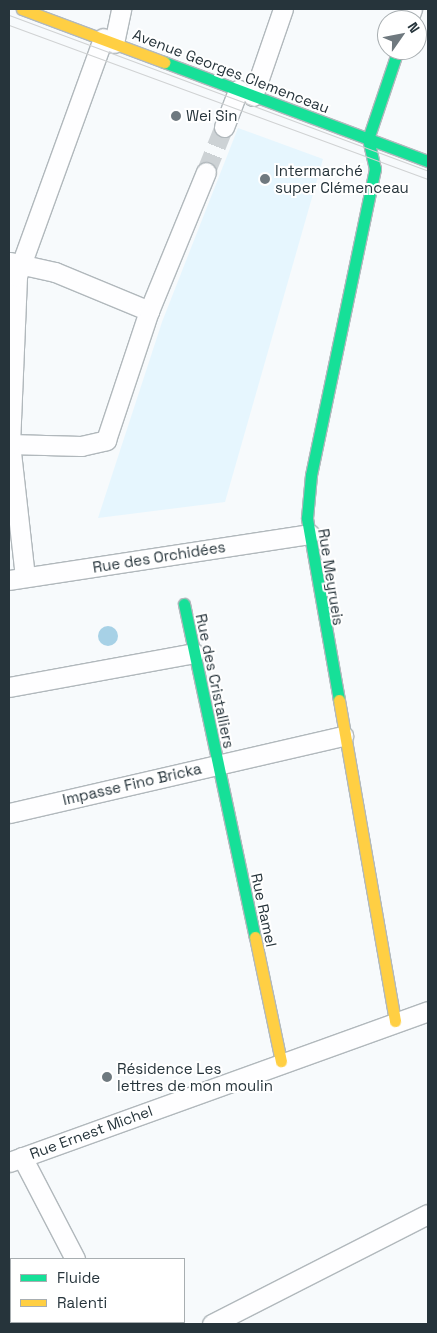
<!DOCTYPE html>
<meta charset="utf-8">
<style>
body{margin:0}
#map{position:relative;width:437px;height:1333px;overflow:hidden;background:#f7fafc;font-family:"Space Grotesk",sans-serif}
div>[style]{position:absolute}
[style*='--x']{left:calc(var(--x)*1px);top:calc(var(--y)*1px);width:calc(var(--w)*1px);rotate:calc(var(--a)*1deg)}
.built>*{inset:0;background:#e6f6fe}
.water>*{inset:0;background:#a7d1e6}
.round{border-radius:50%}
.street-tunnel>*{height:19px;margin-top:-9.5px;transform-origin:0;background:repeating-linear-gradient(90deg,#cdd2d5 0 19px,transparent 0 28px)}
.roads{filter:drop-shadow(1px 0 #b1b8bc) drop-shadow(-1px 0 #b1b8bc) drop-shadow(0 1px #b1b8bc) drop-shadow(0 -1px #b1b8bc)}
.lane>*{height:9px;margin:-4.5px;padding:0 4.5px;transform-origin:4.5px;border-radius:4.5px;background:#fefeff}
.street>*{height:19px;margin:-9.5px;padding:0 9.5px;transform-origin:9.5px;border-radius:9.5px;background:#fefeff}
.fast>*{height:11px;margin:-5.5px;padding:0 5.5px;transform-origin:5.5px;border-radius:5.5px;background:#16e098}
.slow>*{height:11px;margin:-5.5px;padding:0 5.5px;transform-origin:5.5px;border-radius:5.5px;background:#ffcf43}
.tram>*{height:1px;margin:-0.5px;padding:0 0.5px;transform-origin:0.5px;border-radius:0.5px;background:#d0d2d3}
.dots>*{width:14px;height:14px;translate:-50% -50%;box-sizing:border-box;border:2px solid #fff;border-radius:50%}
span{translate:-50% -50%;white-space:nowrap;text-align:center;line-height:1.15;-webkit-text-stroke:4px #fff;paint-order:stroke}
.street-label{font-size:15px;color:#26343b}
.poi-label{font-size:15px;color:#26343b}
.left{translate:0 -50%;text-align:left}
.frame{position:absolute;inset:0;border:10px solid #26343b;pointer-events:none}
.legend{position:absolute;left:10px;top:1258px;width:175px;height:65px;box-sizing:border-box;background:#fff;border:1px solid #a8aeb1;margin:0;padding:6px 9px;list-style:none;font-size:15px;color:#26343b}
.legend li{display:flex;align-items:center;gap:10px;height:25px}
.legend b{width:25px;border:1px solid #a8aeb1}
.north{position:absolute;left:377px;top:10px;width:50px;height:50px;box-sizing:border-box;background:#fff;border:1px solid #a8aeb1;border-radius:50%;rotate:57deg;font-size:14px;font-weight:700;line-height:20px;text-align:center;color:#26343b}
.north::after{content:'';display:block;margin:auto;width:18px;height:22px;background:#6f797f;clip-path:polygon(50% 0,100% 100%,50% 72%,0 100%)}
</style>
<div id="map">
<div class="built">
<div style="clip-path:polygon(238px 128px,323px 159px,225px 502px,98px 518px,162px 322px)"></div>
</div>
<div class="water">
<div class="round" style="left:98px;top:626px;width:20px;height:20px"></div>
</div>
<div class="street-tunnel">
<div style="--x:206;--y:172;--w:48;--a:-68.2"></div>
</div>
<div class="roads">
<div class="lane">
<div style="--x:9;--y:1291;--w:5;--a:68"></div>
</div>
<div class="street">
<div style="--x:408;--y:20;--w:12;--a:-70"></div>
<div style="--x:114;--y:43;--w:35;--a:-78"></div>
<div style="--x:253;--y:96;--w:92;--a:-71"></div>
<div style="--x:224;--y:127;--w:40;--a:-69"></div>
<div style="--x:10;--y:262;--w:46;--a:12.5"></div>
<div style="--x:55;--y:272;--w:102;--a:22.5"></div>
<div style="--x:9;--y:444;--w:72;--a:1.6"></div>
<div style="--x:81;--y:446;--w:26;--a:-13"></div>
<div style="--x:106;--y:440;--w:136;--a:-71.6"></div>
<div style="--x:149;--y:311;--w:150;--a:-67.7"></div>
<div style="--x:25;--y:577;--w:134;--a:-96.4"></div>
<div style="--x:10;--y:444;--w:168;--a:-87.6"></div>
<div style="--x:17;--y:276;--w:253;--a:-70.1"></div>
<div style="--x:9;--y:580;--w:304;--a:-8.7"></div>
<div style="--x:9;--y:687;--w:188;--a:-10.4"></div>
<div style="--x:9;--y:813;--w:343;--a:-13"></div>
<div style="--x:22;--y:1157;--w:115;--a:62.5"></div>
<div style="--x:9;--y:1162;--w:445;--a:-19.8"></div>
<div style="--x:107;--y:1322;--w:3;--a:45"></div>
<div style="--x:212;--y:1324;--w:242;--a:-27"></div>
</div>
<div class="fast">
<div style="--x:164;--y:62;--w:282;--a:20.6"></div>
<div style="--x:184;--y:604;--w:340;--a:78"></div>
<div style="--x:339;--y:700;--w:185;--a:-100"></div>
<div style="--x:307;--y:518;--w:43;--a:-84.7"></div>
<div style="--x:311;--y:475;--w:313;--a:-78.2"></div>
<div style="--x:375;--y:169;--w:31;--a:-103"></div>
<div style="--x:368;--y:139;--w:94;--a:-71.4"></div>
</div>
<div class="slow">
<div style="--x:22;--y:9;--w:152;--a:20.5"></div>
<div style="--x:339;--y:700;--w:326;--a:80.1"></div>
<div style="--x:255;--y:937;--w:127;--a:78.2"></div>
</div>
</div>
<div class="tram">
<div style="--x:9;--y:15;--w:447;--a:20.4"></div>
<div style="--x:9;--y:25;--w:446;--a:20.2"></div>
</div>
<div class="dots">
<div style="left:176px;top:116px;background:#6f797f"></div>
<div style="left:265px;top:179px;background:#6f797f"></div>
<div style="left:107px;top:1077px;background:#6f797f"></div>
</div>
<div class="street-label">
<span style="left:231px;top:71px;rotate:21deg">Avenue Georges Clemenceau</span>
<span style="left:159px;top:557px;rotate:-9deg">Rue des Orchidées</span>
<span style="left:331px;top:577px;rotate:81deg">Rue Meyrueis</span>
<span style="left:215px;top:681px;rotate:78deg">Rue des Cristalliers</span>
<span style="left:132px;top:784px;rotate:-13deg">Impasse Fino Bricka</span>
<span style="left:264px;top:910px;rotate:78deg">Rue Ramel</span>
<span style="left:91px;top:1132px;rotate:-20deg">Rue Ernest Michel</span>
</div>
<div class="poi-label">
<span class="left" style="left:186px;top:116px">Wei Sin</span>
<span class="left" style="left:275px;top:179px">Intermarché<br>super Clémenceau</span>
<span class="left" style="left:117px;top:1077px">Résidence Les<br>lettres de mon moulin</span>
</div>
<div class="frame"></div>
<ul class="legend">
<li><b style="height:6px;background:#16e098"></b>Fluide</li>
<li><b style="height:6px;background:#ffcf43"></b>Ralenti</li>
</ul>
<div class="north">N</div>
</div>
